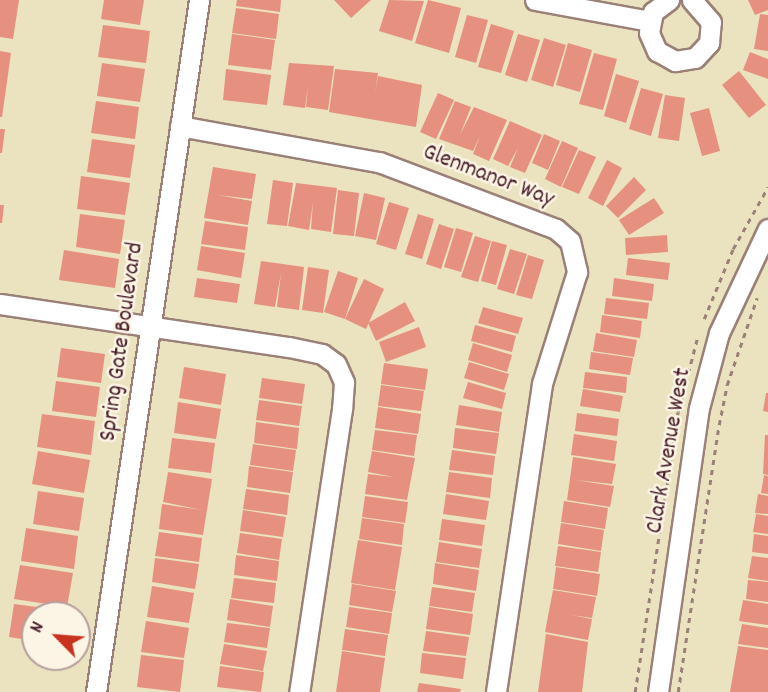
<!DOCTYPE html>
<style>
body{margin:0}
#map{position:relative;width:768px;height:692px;overflow:hidden;background:#ebe2c0;font-family:Dekko,sans-serif}
div>[style]{position:absolute}
[style*='--x']{left:calc(var(--x)*1px);top:calc(var(--y)*1px);width:calc(var(--w)*1px);rotate:calc(var(--a)*1deg)}
.building>*{inset:0;background:#e6907f}
.path>*{height:2.5px;margin-top:-1.25px;transform-origin:0;background:repeating-linear-gradient(90deg,#9a8076 0 5px,transparent 0 10px)}
.roads{filter:drop-shadow(2px 0 #9a8076) drop-shadow(-2px 0 #9a8076) drop-shadow(0 2px #9a8076) drop-shadow(0 -2px #9a8076)}
.minor>*{height:19px;margin:-9.5px;padding:0 9.5px;transform-origin:9.5px;border-radius:9.5px;background:#fff}
span{translate:-50% -50%;white-space:nowrap;text-align:center;line-height:1.15;-webkit-text-stroke:5px #fcf5e5;paint-order:stroke}
.street-label{font-size:24px;color:#4a1f2b}
.north{position:absolute;left:21px;top:601px;width:70px;height:70px;box-sizing:border-box;background:#fcf5e5;border:2px solid #b59f9b;border-radius:50%;rotate:295deg;font-size:19px;font-weight:700;line-height:28px;text-align:center;color:#4a1f2b}
.north::after{content:'';display:block;margin:auto;width:24px;height:32px;background:#c8321e;clip-path:polygon(50% 0,100% 100%,50% 72%,0 100%)}
</style>
<div id="map">
<div class="building">
<div style="clip-path:polygon(0 0,19px 0,13px 39px,0 37px)"></div>
<div style="clip-path:polygon(104px 0,144px 0,140px 25px,101px 19px)"></div>
<div style="clip-path:polygon(237px 0,281px 0,280px 12px,236px 6px)"></div>
<div style="clip-path:polygon(334px 0,371px 0,351px 18px)"></div>
<div style="clip-path:polygon(389px 0,424px 1px,412px 41px,379px 31px)"></div>
<div style="clip-path:polygon(428px 0,461px 8px,449px 53px,415px 43px)"></div>
<div style="clip-path:polygon(748px 0,768px 0,768px 10px,755px 15px)"></div>
<div style="clip-path:polygon(236px 8px,279px 14px,276px 39px,232px 33px)"></div>
<div style="clip-path:polygon(760px 14px,768px 15px,768px 51px,754px 49px)"></div>
<div style="clip-path:polygon(467px 15px,488px 20px,476px 63px,455px 57px)"></div>
<div style="clip-path:polygon(491px 24px,514px 31px,501px 73px,478px 67px)"></div>
<div style="clip-path:polygon(103px 25px,150px 31px,146px 63px,98px 57px)"></div>
<div style="clip-path:polygon(232px 34px,275px 40px,271px 70px,228px 65px)"></div>
<div style="clip-path:polygon(518px 34px,540px 40px,527px 82px,505px 75px)"></div>
<div style="clip-path:polygon(544px 38px,566px 45px,553px 87px,531px 80px)"></div>
<div style="clip-path:polygon(568px 43px,592px 50px,580px 92px,556px 85px)"></div>
<div style="clip-path:polygon(0 51px,11px 53px,2px 117px,0 117px)"></div>
<div style="clip-path:polygon(750px 52px,768px 59px,768px 79px,743px 70px)"></div>
<div style="clip-path:polygon(594px 53px,617px 59px,603px 110px,579px 104px)"></div>
<div style="clip-path:polygon(102px 63px,145px 69px,140px 102px,97px 96px)"></div>
<div style="clip-path:polygon(289px 63px,334px 66px,328px 110px,306px 107px,308px 86px,305px 108px,283px 105px)"></div>
<div style="clip-path:polygon(226px 69px,271px 75px,267px 105px,223px 100px)"></div>
<div style="clip-path:polygon(335px 69px,378px 73px,375px 93px,378px 76px,422px 85px,416px 127px,329px 112px)"></div>
<div style="clip-path:polygon(739px 71px,766px 105px,749px 118px,722px 85px)"></div>
<div style="clip-path:polygon(616px 74px,639px 81px,626px 123px,604px 116px)"></div>
<div style="clip-path:polygon(641px 88px,663px 94px,651px 136px,629px 129px)"></div>
<div style="clip-path:polygon(438px 93px,454px 100px,436px 139px,420px 132px)"></div>
<div style="clip-path:polygon(665px 95px,685px 98px,679px 141px,658px 138px)"></div>
<div style="clip-path:polygon(96px 101px,139px 107px,135px 139px,91px 133px)"></div>
<div style="clip-path:polygon(455px 101px,471px 107px,460px 135px,474px 107px,507px 120px,489px 161px,473px 154px,480px 136px,473px 151px,439px 139px)"></div>
<div style="clip-path:polygon(709px 108px,720px 151px,702px 156px,690px 113px)"></div>
<div style="clip-path:polygon(510px 121px,542px 135px,525px 173px,510px 167px,518px 148px,508px 166px,493px 159px)"></div>
<div style="clip-path:polygon(0 129px,5px 129px,2px 153px,0 153px)"></div>
<div style="clip-path:polygon(544px 134px,560px 141px,548px 170px,532px 163px)"></div>
<div style="clip-path:polygon(92px 139px,135px 145px,130px 178px,87px 172px)"></div>
<div style="clip-path:polygon(562px 141px,578px 148px,561px 187px,545px 179px)"></div>
<div style="clip-path:polygon(579px 150px,596px 157px,579px 194px,562px 187px)"></div>
<div style="clip-path:polygon(607px 160px,622px 168px,603px 206px,588px 198px)"></div>
<div style="clip-path:polygon(213px 167px,256px 174px,252px 199px,217px 195px,252px 201px,248px 225px,204px 218px)"></div>
<div style="clip-path:polygon(81px 176px,130px 183px,125px 215px,77px 209px)"></div>
<div style="clip-path:polygon(634px 177px,646px 190px,618px 218px,606px 206px)"></div>
<div style="clip-path:polygon(273px 180px,293px 183px,287px 226px,267px 224px)"></div>
<div style="clip-path:polygon(296px 183px,337px 188px,331px 232px,311px 229px,313px 203px,309px 230px,288px 226px)"></div>
<div style="clip-path:polygon(338px 190px,359px 193px,354px 236px,333px 234px)"></div>
<div style="clip-path:polygon(364px 193px,385px 198px,376px 240px,355px 236px)"></div>
<div style="clip-path:polygon(654px 198px,664px 213px,629px 235px,619px 220px)"></div>
<div style="clip-path:polygon(389px 202px,409px 208px,396px 250px,376px 244px)"></div>
<div style="clip-path:polygon(0 205px,4px 205px,2px 223px,0 223px)"></div>
<div style="clip-path:polygon(80px 214px,125px 220px,120px 254px,76px 247px)"></div>
<div style="clip-path:polygon(418px 214px,434px 219px,422px 259px,405px 254px)"></div>
<div style="clip-path:polygon(205px 221px,248px 227px,245px 250px,201px 244px)"></div>
<div style="clip-path:polygon(439px 224px,454px 229px,441px 269px,426px 264px)"></div>
<div style="clip-path:polygon(456px 228px,473px 233px,461px 272px,444px 267px)"></div>
<div style="clip-path:polygon(667px 235px,668px 252px,626px 255px,625px 238px)"></div>
<div style="clip-path:polygon(475px 236px,491px 241px,478px 282px,461px 277px)"></div>
<div style="clip-path:polygon(492px 241px,507px 245px,496px 285px,481px 281px)"></div>
<div style="clip-path:polygon(201px 246px,245px 253px,241px 278px,197px 270px)"></div>
<div style="clip-path:polygon(510px 249px,527px 254px,514px 294px,497px 289px)"></div>
<div style="clip-path:polygon(64px 250px,119px 259px,115px 288px,59px 280px)"></div>
<div style="clip-path:polygon(528px 255px,544px 260px,532px 299px,516px 295px)"></div>
<div style="clip-path:polygon(628px 258px,670px 263px,668px 280px,626px 275px)"></div>
<div style="clip-path:polygon(261px 261px,304px 267px,299px 310px,277px 307px,281px 273px,275px 307px,254px 304px)"></div>
<div style="clip-path:polygon(308px 267px,329px 270px,323px 313px,302px 310px)"></div>
<div style="clip-path:polygon(338px 271px,358px 278px,345px 319px,324px 312px)"></div>
<div style="clip-path:polygon(197px 278px,240px 284px,237px 303px,194px 297px)"></div>
<div style="clip-path:polygon(614px 278px,654px 284px,652px 301px,612px 296px)"></div>
<div style="clip-path:polygon(364px 279px,384px 289px,366px 329px,345px 319px)"></div>
<div style="clip-path:polygon(606px 298px,649px 303px,647px 319px,604px 314px)"></div>
<div style="clip-path:polygon(405px 302px,415px 321px,376px 341px,368px 323px)"></div>
<div style="clip-path:polygon(483px 307px,523px 318px,518px 334px,478px 323px)"></div>
<div style="clip-path:polygon(602px 315px,642px 321px,640px 338px,600px 332px)"></div>
<div style="clip-path:polygon(475px 325px,516px 336px,512px 352px,471px 341px)"></div>
<div style="clip-path:polygon(419px 327px,426px 347px,386px 362px,379px 342px)"></div>
<div style="clip-path:polygon(596px 333px,637px 340px,634px 357px,593px 351px)"></div>
<div style="clip-path:polygon(473px 343px,512px 355px,507px 372px,468px 360px)"></div>
<div style="clip-path:polygon(61px 348px,105px 354px,101px 383px,57px 377px)"></div>
<div style="clip-path:polygon(591px 352px,633px 358px,630px 375px,589px 369px)"></div>
<div style="clip-path:polygon(469px 362px,509px 374px,504px 390px,464px 378px)"></div>
<div style="clip-path:polygon(384px 363px,428px 369px,425px 390px,381px 384px)"></div>
<div style="clip-path:polygon(184px 367px,226px 374px,221px 405px,179px 398px)"></div>
<div style="clip-path:polygon(585px 372px,627px 377px,626px 393px,583px 388px)"></div>
<div style="clip-path:polygon(262px 378px,305px 384px,302px 404px,259px 398px)"></div>
<div style="clip-path:polygon(56px 381px,100px 387px,96px 417px,52px 411px)"></div>
<div style="clip-path:polygon(468px 382px,506px 393px,502px 409px,463px 398px)"></div>
<div style="clip-path:polygon(381px 385px,424px 391px,421px 411px,378px 406px)"></div>
<div style="clip-path:polygon(583px 389px,623px 396px,620px 412px,580px 406px)"></div>
<div style="clip-path:polygon(766px 393px,768px 393px,768px 412px,763px 411px)"></div>
<div style="clip-path:polygon(259px 400px,302px 406px,299px 426px,256px 420px)"></div>
<div style="clip-path:polygon(178px 402px,221px 409px,216px 439px,174px 433px)"></div>
<div style="clip-path:polygon(459px 405px,502px 412px,499px 432px,456px 425px)"></div>
<div style="clip-path:polygon(378px 407px,421px 414px,418px 434px,375px 428px)"></div>
<div style="clip-path:polygon(577px 413px,619px 419px,617px 436px,575px 431px)"></div>
<div style="clip-path:polygon(42px 414px,95px 421px,91px 455px,37px 447px)"></div>
<div style="clip-path:polygon(256px 422px,299px 428px,297px 449px,254px 443px)"></div>
<div style="clip-path:polygon(455px 428px,499px 433px,496px 454px,453px 448px)"></div>
<div style="clip-path:polygon(375px 430px,417px 435px,414px 456px,372px 450px)"></div>
<div style="clip-path:polygon(574px 434px,617px 441px,614px 461px,571px 455px)"></div>
<div style="clip-path:polygon(765px 435px,768px 435px,768px 475px,763px 474px)"></div>
<div style="clip-path:polygon(172px 438px,215px 443px,211px 473px,168px 468px)"></div>
<div style="clip-path:polygon(253px 444px,296px 450px,293px 471px,250px 465px)"></div>
<div style="clip-path:polygon(452px 450px,495px 456px,493px 475px,449px 470px)"></div>
<div style="clip-path:polygon(38px 451px,90px 460px,84px 493px,32px 484px)"></div>
<div style="clip-path:polygon(372px 451px,415px 458px,407px 500px,365px 494px,368px 474px,394px 477px,368px 472px)"></div>
<div style="clip-path:polygon(573px 457px,616px 464px,612px 484px,575px 480px,614px 486px,610px 507px,567px 500px)"></div>
<div style="clip-path:polygon(249px 466px,293px 472px,290px 493px,247px 487px)"></div>
<div style="clip-path:polygon(168px 472px,212px 479px,203px 535px,159px 529px,162px 504px,202px 510px,163px 502px)"></div>
<div style="clip-path:polygon(449px 472px,492px 478px,490px 498px,446px 492px)"></div>
<div style="clip-path:polygon(764px 475px,768px 476px,768px 494px,761px 493px)"></div>
<div style="clip-path:polygon(246px 489px,289px 495px,287px 515px,243px 509px)"></div>
<div style="clip-path:polygon(38px 491px,84px 498px,79px 531px,33px 524px)"></div>
<div style="clip-path:polygon(446px 494px,489px 501px,486px 520px,443px 514px)"></div>
<div style="clip-path:polygon(758px 494px,768px 496px,768px 514px,755px 513px)"></div>
<div style="clip-path:polygon(365px 496px,408px 502px,405px 523px,362px 517px)"></div>
<div style="clip-path:polygon(564px 501px,608px 508px,605px 529px,561px 522px)"></div>
<div style="clip-path:polygon(243px 510px,286px 517px,283px 537px,240px 531px)"></div>
<div style="clip-path:polygon(756px 514px,768px 516px,768px 534px,753px 532px)"></div>
<div style="clip-path:polygon(362px 518px,404px 524px,402px 545px,359px 539px)"></div>
<div style="clip-path:polygon(442px 519px,485px 525px,482px 546px,439px 540px)"></div>
<div style="clip-path:polygon(561px 523px,604px 530px,601px 551px,558px 544px)"></div>
<div style="clip-path:polygon(26px 528px,78px 536px,74px 569px,21px 561px)"></div>
<div style="clip-path:polygon(159px 532px,202px 538px,199px 562px,155px 556px)"></div>
<div style="clip-path:polygon(240px 533px,282px 539px,279px 560px,237px 553px)"></div>
<div style="clip-path:polygon(754px 534px,768px 536px,768px 554px,752px 552px)"></div>
<div style="clip-path:polygon(358px 540px,402px 547px,395px 590px,351px 583px)"></div>
<div style="clip-path:polygon(439px 542px,482px 549px,479px 568px,436px 562px)"></div>
<div style="clip-path:polygon(558px 546px,601px 552px,598px 572px,555px 566px)"></div>
<div style="clip-path:polygon(236px 555px,279px 561px,277px 581px,234px 575px)"></div>
<div style="clip-path:polygon(752px 556px,768px 558px,768px 581px,748px 578px)"></div>
<div style="clip-path:polygon(155px 558px,199px 564px,195px 589px,152px 582px)"></div>
<div style="clip-path:polygon(435px 563px,479px 570px,476px 591px,433px 584px)"></div>
<div style="clip-path:polygon(20px 565px,73px 573px,67px 607px,14px 599px)"></div>
<div style="clip-path:polygon(556px 567px,600px 574px,597px 596px,553px 589px)"></div>
<div style="clip-path:polygon(234px 578px,276px 583px,274px 603px,231px 598px)"></div>
<div style="clip-path:polygon(748px 580px,768px 582px,768px 602px,746px 599px)"></div>
<div style="clip-path:polygon(352px 584px,396px 591px,392px 612px,349px 605px)"></div>
<div style="clip-path:polygon(152px 586px,194px 593px,189px 623px,147px 617px)"></div>
<div style="clip-path:polygon(432px 587px,475px 593px,472px 612px,429px 606px)"></div>
<div style="clip-path:polygon(553px 590px,596px 597px,592px 618px,571px 615px,592px 619px,588px 640px,545px 632px)"></div>
<div style="clip-path:polygon(230px 599px,273px 606px,270px 627px,227px 620px)"></div>
<div style="clip-path:polygon(743px 600px,768px 604px,768px 625px,739px 621px)"></div>
<div style="clip-path:polygon(14px 604px,67px 611px,67px 615px,35px 615px,35px 641px,9px 637px)"></div>
<div style="clip-path:polygon(349px 607px,392px 613px,389px 634px,346px 627px)"></div>
<div style="clip-path:polygon(429px 607px,473px 614px,470px 635px,426px 629px)"></div>
<div style="clip-path:polygon(146px 621px,189px 628px,184px 658px,141px 652px)"></div>
<div style="clip-path:polygon(227px 623px,270px 628px,267px 648px,224px 642px)"></div>
<div style="clip-path:polygon(742px 624px,768px 628px,768px 648px,738px 644px)"></div>
<div style="clip-path:polygon(345px 629px,388px 635px,385px 656px,342px 650px)"></div>
<div style="clip-path:polygon(426px 631px,469px 637px,466px 656px,423px 651px)"></div>
<div style="clip-path:polygon(546px 634px,588px 642px,582px 692px,538px 692px)"></div>
<div style="clip-path:polygon(224px 644px,267px 651px,263px 671px,220px 664px)"></div>
<div style="clip-path:polygon(738px 646px,768px 650px,768px 692px,730px 692px)"></div>
<div style="clip-path:polygon(342px 651px,385px 658px,380px 692px,336px 692px)"></div>
<div style="clip-path:polygon(422px 653px,466px 658px,463px 679px,420px 673px)"></div>
<div style="clip-path:polygon(141px 655px,184px 660px,180px 692px,137px 687px)"></div>
<div style="clip-path:polygon(220px 666px,264px 672px,261px 692px,217px 687px)"></div>
<div style="clip-path:polygon(419px 683px,461px 689px,460px 692px,417px 692px)"></div>
</div>
<div class="path">
<div style="--x:704;--y:319;--w:76;--a:-67.5"></div>
<div style="--x:733;--y:249;--w:71;--a:-60.6"></div>
<div style="--x:635;--y:692;--w:283;--a:-81.3"></div>
<div style="--x:678;--y:412;--w:75;--a:-75.4"></div>
<div style="--x:678;--y:692;--w:270;--a:-81.3"></div>
<div style="--x:719;--y:425;--w:41;--a:-78.7"></div>
<div style="--x:727;--y:385;--w:92;--a:-71"></div>
</div>
<div class="roads">
<div class="minor">
<div style="--x:535;--y:0;--w:116;--a:10.4"></div>
<div style="--x:669;--y:0;--w:20;--a:143"></div>
<div style="--x:653;--y:12;--w:21;--a:101"></div>
<div style="--x:649;--y:33;--w:20;--a:66"></div>
<div style="--x:657;--y:51;--w:21;--a:29"></div>
<div style="--x:675;--y:61;--w:20;--a:-9"></div>
<div style="--x:695;--y:58;--w:21;--a:-47"></div>
<div style="--x:709;--y:43;--w:21;--a:-85"></div>
<div style="--x:711;--y:22;--w:29;--a:-131"></div>
<div style="--x:180;--y:126;--w:202;--a:10.3"></div>
<div style="--x:379;--y:162;--w:189;--a:20.7"></div>
<div style="--x:556;--y:229;--w:18;--a:41"></div>
<div style="--x:570;--y:241;--w:32;--a:77"></div>
<div style="--x:577;--y:272;--w:117;--a:107.4"></div>
<div style="--x:542;--y:384;--w:311;--a:98.5"></div>
<div style="--x:0;--y:304;--w:292;--a:8.5"></div>
<div style="--x:289;--y:347;--w:34;--a:12"></div>
<div style="--x:322;--y:354;--w:17;--a:36"></div>
<div style="--x:336;--y:364;--w:20;--a:66"></div>
<div style="--x:344;--y:382;--w:27;--a:94"></div>
<div style="--x:342;--y:409;--w:286;--a:98.6"></div>
<div style="--x:96;--y:692;--w:700;--a:-81.53"></div>
<div style="--x:658;--y:692;--w:287;--a:-81.8"></div>
<div style="--x:699;--y:408;--w:78;--a:-75.1"></div>
<div style="--x:719;--y:333;--w:115;--a:-64.8"></div>
</div>
</div>
<div class="street-label">
<span style="left:488px;top:177px;rotate:21deg">Glenmanor Way</span>
<span style="left:123px;top:342px;rotate:-82deg">Spring Gate Boulevard</span>
<span style="left:670px;top:451px;rotate:-80deg">Clark Avenue West</span>
</div>
<div class="north">N</div>
</div>
